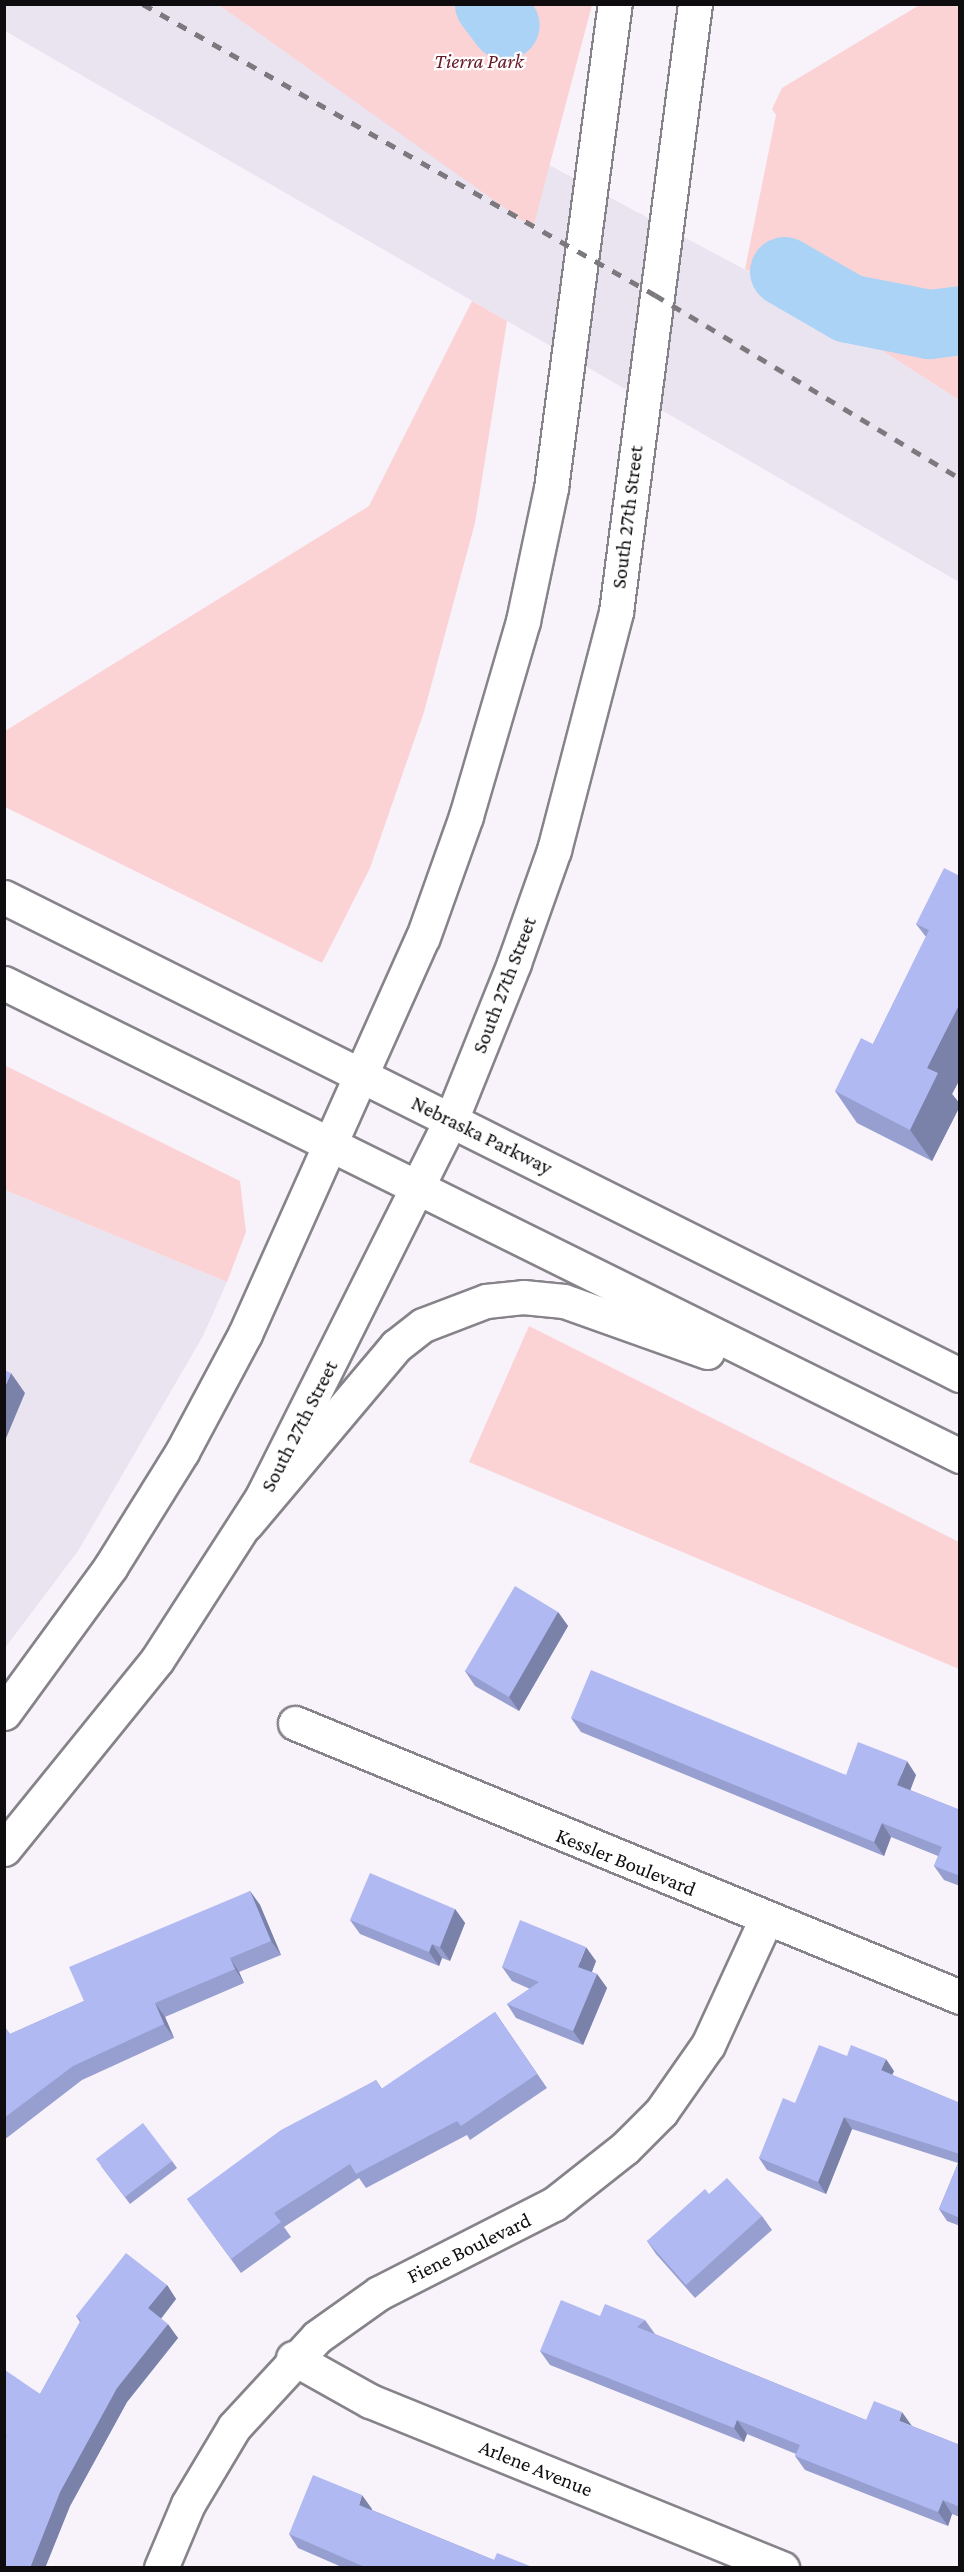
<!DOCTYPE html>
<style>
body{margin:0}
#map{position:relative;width:964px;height:2572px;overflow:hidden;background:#f8f3fb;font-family:"Crimson Pro",serif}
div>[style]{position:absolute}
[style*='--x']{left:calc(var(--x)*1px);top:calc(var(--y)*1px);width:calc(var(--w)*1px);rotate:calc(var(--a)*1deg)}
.built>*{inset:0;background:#eae4f1}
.green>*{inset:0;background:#fbd3d5}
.river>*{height:69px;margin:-34.5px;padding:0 34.5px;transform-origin:34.5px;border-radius:34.5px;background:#abd3f6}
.roads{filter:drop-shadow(2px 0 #86838a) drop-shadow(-2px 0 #86838a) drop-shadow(0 2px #86838a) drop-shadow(0 -2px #86838a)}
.street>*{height:33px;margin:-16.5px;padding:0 16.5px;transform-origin:16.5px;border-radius:16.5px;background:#fff}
.secondary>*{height:33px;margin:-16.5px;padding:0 16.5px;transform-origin:16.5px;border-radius:16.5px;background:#fff}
.primary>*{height:33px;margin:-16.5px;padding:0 16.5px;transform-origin:16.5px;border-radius:16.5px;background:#fff}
.rail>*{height:4.5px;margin-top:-2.25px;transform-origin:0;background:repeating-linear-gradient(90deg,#7c797e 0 10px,transparent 0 20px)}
.wall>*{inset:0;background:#979fd0}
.shaded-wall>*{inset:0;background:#7b82a9}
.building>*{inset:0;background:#b0b9f2}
span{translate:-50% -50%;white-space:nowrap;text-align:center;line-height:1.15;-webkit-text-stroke:4.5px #fff;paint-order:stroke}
.park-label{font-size:21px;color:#691a2a;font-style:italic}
.street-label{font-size:21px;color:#0e0c0f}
.frame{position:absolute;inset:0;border:6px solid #0e0c0f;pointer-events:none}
</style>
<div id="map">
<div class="built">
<div style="clip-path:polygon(5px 5px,267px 5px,523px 151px,813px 306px,959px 400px,959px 582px,5px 31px)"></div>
<div style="clip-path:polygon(5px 1190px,227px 1282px,203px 1336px,78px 1551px,5px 1648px)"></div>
</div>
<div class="green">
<div style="clip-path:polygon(921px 4px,959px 5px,959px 400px,813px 306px,745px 269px,776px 115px,772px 109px,782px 88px)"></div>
<div style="clip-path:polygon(219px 5px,592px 5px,533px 228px)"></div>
<div style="clip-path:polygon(472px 301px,507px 321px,475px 523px,424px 712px,370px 868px,322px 963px,5px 807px,5px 731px,369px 506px)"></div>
<div style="clip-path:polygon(4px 1065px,240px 1181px,246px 1232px,227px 1282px,5px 1190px)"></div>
<div style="clip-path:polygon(529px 1326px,959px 1542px,959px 1669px,469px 1462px)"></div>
</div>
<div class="river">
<div style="--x:489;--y:4;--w:26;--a:53"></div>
<div style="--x:784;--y:271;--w:74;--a:30"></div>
<div style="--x:848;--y:308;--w:83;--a:11.2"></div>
<div style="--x:929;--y:324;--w:31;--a:-7"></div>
</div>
<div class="roads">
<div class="street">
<div style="--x:295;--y:1723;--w:719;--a:22.39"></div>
<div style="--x:293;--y:2358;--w:88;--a:29.2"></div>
<div style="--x:370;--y:2401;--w:445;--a:22.1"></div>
<div style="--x:161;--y:2568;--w:69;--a:-67.1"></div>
<div style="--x:188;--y:2504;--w:90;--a:-59.1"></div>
<div style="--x:234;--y:2427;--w:122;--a:-47.3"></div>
<div style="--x:317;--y:2337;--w:76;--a:-35.4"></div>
<div style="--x:379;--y:2293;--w:196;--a:-27"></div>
<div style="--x:554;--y:2204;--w:90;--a:-38.3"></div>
<div style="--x:625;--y:2148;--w:51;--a:-45"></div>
<div style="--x:661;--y:2112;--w:82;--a:-55"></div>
<div style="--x:708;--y:2045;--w:139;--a:-65.3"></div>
</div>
<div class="secondary">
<div style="--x:4;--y:1713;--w:182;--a:-53.9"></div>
<div style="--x:111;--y:1566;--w:134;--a:-58.1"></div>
<div style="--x:182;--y:1452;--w:134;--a:-61.9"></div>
<div style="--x:245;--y:1334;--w:435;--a:-65.9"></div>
<div style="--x:423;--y:937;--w:128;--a:-70.4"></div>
<div style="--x:466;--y:816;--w:203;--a:-73.7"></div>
<div style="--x:523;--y:621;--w:136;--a:-78.1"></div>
<div style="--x:551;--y:488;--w:488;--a:-82.5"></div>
<div style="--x:4;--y:1849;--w:243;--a:-51"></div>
<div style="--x:157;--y:1660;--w:194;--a:-57.2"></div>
<div style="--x:262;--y:1497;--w:422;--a:-63.4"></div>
<div style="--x:451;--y:1120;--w:169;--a:-68.1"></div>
<div style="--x:514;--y:963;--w:120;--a:-70.5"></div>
<div style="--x:554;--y:850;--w:246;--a:-75.4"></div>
<div style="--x:616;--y:612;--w:613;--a:-82.6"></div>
</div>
<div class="primary">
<div style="--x:4;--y:897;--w:1069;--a:26.57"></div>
<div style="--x:4;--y:983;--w:1067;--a:26.32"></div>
<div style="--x:246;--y:1524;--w:233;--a:-49.9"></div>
<div style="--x:396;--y:1346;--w:34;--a:-38"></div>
<div style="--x:423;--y:1325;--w:67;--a:-20.9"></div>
<div style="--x:486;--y:1301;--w:37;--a:-6"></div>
<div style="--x:523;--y:1297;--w:41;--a:5.6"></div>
<div style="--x:564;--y:1301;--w:152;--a:19.6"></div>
</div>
</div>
<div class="rail">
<div style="--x:143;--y:4;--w:589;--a:29.61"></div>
<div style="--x:655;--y:295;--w:356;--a:31"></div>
</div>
<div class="wall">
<div style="clip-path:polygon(960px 876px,960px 1079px,952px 1094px,960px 1104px,960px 1106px,932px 1161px,857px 1123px,835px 1091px,873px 1044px,926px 937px,916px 924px)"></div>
<div style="clip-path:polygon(558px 1612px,568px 1626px,519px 1711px,475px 1686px,465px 1671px)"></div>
<div style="clip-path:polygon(571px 1718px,846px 1775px,916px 1775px,910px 1790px,960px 1810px,960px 1886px,944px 1880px,934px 1866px,938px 1856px,891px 1837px,884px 1856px,581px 1732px)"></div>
<div style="clip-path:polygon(250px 1891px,260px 1905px,281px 1955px,239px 1972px,244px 1983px,165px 2017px,174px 2038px,82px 2080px,4px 2140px,4px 2026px,10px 2034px,84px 2001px)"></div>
<div style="clip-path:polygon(455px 1909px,465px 1923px,450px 1961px,442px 1958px,439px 1966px,360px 1934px,350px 1920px)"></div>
<div style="clip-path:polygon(596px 1961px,592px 1972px,597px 1974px,607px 1988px,583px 2045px,516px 2018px,507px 2004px,530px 1989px,512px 1981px,502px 1967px)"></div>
<div style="clip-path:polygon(495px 2012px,547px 2088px,470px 2140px,467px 2135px,366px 2188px,359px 2178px,284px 2227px,291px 2237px,241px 2273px,187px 2199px,376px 2080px,382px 2089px)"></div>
<div style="clip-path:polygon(894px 2071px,892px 2075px,960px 2103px,960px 2226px,947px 2221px,939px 2209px,958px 2163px,852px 2129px,826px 2194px,767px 2170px,759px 2158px,795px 2103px)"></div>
<div style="clip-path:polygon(172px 2161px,177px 2168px,130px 2204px,101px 2166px)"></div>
<div style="clip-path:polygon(709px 2194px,762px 2216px,772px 2230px,695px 2298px,656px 2254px,647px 2241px)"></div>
<div style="clip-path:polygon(167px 2285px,176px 2299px,161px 2319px,178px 2338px,127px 2402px,70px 2506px,45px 2568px,4px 2568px,4px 2372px,40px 2394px,80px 2322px,76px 2316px)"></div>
<div style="clip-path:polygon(645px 2320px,655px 2334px,866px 2420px,912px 2426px,960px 2445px,960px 2517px,952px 2514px,948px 2526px,805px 2470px,795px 2456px,796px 2454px,747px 2434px,744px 2442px,550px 2365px,540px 2351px)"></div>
<div style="clip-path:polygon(372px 2509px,372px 2510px,494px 2560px,535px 2568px,344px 2568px,298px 2548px,289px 2534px)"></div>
</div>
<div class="shaded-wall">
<div style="clip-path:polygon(960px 1003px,960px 1079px,952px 1094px,960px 1104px,960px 1106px,932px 1161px,910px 1130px,927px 1068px)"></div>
<div style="clip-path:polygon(11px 1373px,25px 1393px,4px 1443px,4px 1389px)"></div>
<div style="clip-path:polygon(558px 1612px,568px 1626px,519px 1711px,509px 1697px)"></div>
<div style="clip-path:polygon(907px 1761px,916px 1775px,907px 1799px,897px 1785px)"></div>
<div style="clip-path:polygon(882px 1823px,891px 1837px,884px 1856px,874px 1842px)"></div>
<div style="clip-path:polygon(250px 1891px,260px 1905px,281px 1955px,271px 1941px)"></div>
<div style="clip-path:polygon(455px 1909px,465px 1923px,450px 1961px,440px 1947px)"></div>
<div style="clip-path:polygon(432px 1944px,442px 1958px,439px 1966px,429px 1952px)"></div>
<div style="clip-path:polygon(586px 1947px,596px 1961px,588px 1981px,578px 1967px)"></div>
<div style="clip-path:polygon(230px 1958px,239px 1972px,244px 1983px,235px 1969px)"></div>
<div style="clip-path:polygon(597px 1974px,607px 1988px,583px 2045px,573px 2031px)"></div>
<div style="clip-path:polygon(155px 2003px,165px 2017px,174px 2038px,164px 2024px)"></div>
<div style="clip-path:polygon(886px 2059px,894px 2071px,889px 2082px,881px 2070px)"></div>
<div style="clip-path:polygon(844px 2117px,852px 2129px,826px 2194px,818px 2182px)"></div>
<div style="clip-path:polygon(167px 2285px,176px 2299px,158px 2322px,148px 2308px)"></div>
<div style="clip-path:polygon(168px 2324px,178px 2338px,127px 2402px,70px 2506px,45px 2568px,30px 2568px,60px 2492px,117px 2388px)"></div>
<div style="clip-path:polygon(902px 2412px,912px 2426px,899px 2421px)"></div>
<div style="clip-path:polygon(737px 2420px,747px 2434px,744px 2442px,734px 2428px)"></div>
<div style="clip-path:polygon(362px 2495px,372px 2509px,368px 2519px,359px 2505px)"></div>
<div style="clip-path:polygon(943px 2500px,952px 2514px,948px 2526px,938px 2512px)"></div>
</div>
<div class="building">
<div style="clip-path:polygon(944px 868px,960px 876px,960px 1003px,927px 1068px,938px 1073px,910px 1130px,835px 1091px,861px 1038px,873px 1044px,929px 930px,916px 924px)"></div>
<div style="clip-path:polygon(4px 1370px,11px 1373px,4px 1389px)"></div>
<div style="clip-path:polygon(515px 1586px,558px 1612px,509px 1697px,465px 1671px)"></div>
<div style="clip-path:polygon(591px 1670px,846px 1775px,858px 1742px,907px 1761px,897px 1785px,960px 1810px,960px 1876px,934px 1866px,942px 1847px,882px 1823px,874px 1842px,571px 1718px)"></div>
<div style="clip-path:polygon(370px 1873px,455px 1909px,440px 1947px,432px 1944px,429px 1952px,350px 1920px)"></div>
<div style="clip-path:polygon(250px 1891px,271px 1941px,230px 1958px,235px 1969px,155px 2003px,164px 2024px,73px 2066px,4px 2118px,4px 2026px,10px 2034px,84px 2001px,69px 1967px)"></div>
<div style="clip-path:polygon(520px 1920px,586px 1947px,578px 1967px,597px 1974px,573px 2031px,507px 2004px,539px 1982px,502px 1967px)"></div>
<div style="clip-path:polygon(495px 2012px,537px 2074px,461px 2126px,457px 2121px,356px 2174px,350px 2164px,274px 2213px,281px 2222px,231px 2259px,187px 2199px,281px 2130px,376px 2080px,381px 2089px)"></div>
<div style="clip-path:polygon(819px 2045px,847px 2056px,851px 2045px,886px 2059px,881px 2070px,960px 2103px,960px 2154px,844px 2117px,818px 2182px,759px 2158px,783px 2098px,795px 2103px)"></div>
<div style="clip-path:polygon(143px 2123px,172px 2161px,125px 2197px,96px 2159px)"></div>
<div style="clip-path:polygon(960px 2159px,960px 2218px,939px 2209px)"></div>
<div style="clip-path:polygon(727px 2178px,762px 2216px,686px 2285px,647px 2241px,705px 2189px,709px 2194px)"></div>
<div style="clip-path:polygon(126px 2253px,167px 2285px,148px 2308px,168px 2324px,117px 2388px,60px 2492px,30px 2568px,4px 2568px,4px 2442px,7px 2435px,4px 2433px,4px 2372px,5px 2370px,40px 2394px,81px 2320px,76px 2316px)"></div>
<div style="clip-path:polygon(561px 2300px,600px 2316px,605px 2304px,645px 2320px,637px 2327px,866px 2420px,874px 2401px,902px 2412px,899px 2421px,960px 2445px,960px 2507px,943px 2500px,938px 2512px,795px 2456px,800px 2445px,737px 2420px,734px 2428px,540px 2351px)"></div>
<div style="clip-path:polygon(313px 2475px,362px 2495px,359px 2505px,494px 2560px,497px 2553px,535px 2568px,367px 2568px,289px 2534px)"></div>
</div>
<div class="park-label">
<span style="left:479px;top:61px">Tierra Park</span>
</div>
<div class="street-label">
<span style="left:627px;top:517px;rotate:-83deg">South 27th Street</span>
<span style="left:504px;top:985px;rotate:-69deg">South 27th Street</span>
<span style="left:482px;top:1135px;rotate:26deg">Nebraska Parkway</span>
<span style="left:299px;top:1426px;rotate:-63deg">South 27th Street</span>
<span style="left:626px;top:1862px;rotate:22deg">Kessler Boulevard</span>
<span style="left:469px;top:2248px;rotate:-26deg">Fiene Boulevard</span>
<span style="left:536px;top:2468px;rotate:22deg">Arlene Avenue</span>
</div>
<div class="frame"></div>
</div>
